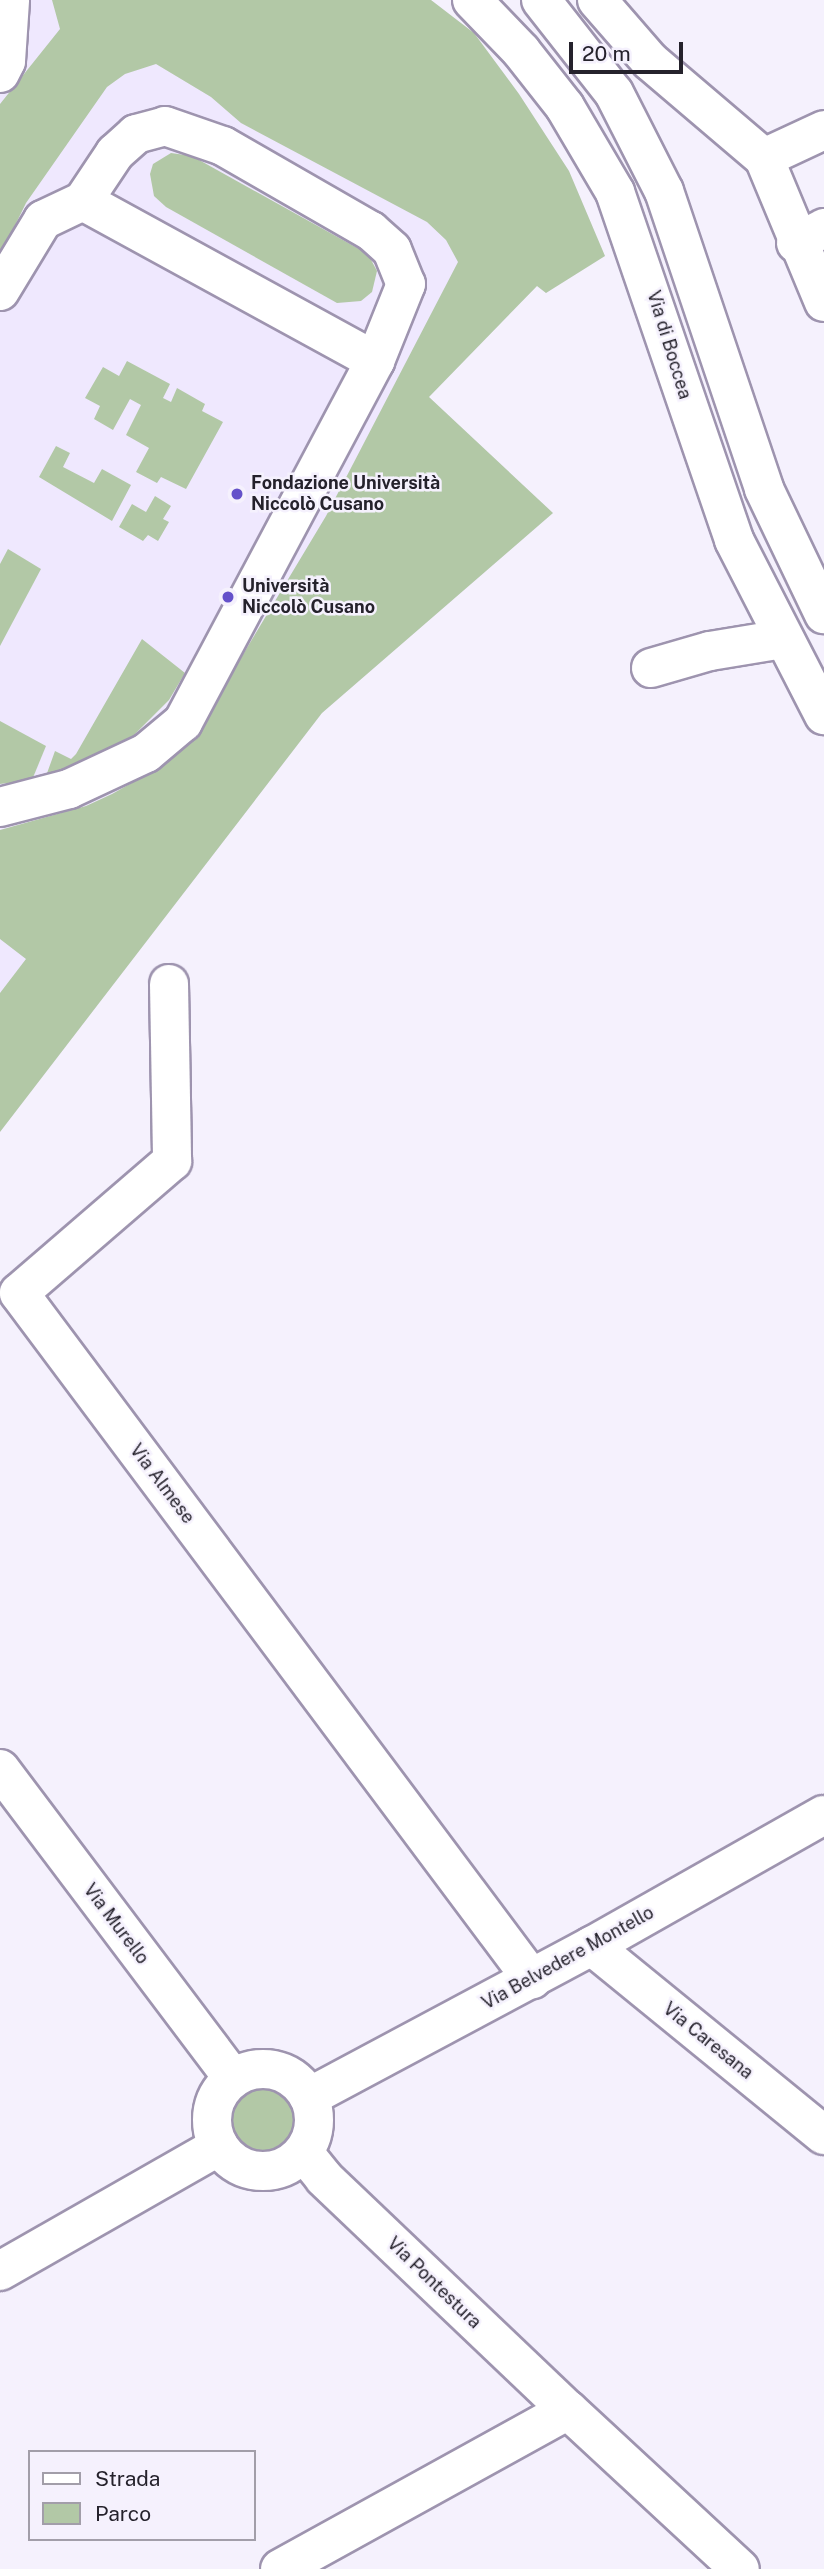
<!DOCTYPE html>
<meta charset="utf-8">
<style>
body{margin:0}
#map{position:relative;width:824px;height:2569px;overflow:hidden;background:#f5f1fd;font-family:"Public Sans",sans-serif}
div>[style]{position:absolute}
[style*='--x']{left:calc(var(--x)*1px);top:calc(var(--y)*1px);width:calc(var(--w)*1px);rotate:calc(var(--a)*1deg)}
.built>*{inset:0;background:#efe8fe}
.green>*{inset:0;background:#b2c8a6}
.round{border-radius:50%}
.roads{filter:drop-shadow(2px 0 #9e94af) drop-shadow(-2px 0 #9e94af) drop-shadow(0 2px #9e94af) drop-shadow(0 -2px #9e94af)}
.minor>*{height:38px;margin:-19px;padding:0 19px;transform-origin:19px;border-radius:19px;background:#fff}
.minor>.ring{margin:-19px;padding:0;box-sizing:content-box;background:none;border:38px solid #fff;border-radius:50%}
.major>*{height:38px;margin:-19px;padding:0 19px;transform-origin:19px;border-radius:19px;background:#fff}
.dots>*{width:19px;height:19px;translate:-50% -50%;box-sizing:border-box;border:4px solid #f5f1fd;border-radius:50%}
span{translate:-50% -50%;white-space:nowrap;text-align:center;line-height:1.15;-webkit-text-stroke:5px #f5f1fd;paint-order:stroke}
.street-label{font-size:18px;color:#25222c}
.poi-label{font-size:18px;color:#25222c;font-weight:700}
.left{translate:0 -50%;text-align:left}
.legend{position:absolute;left:28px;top:2450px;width:228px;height:91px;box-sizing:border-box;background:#f5f1fd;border:2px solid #a29ea9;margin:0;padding:9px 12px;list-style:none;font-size:21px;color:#25222c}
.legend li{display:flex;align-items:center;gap:14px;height:35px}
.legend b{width:35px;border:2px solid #a29ea9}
.scale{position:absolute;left:569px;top:42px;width:114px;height:32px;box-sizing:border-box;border:4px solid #25222c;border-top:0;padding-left:9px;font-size:21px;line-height:24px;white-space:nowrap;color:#25222c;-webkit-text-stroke:5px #f5f1fd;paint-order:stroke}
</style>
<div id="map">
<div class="built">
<div style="clip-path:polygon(0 0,431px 0,474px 33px,519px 94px,569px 171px,605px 256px,546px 293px,537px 286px,429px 397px,553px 513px,322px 713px,0 1132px)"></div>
</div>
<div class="green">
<div style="clip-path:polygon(52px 0,431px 0,474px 33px,519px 94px,569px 171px,605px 256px,546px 293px,537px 286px,429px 397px,553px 513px,322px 713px,0 1132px,0 993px,26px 959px,0 939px,0 830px,86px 806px,112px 794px,167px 763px,200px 726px,326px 516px,458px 262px,446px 240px,427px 222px,241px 123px,211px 97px,156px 64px,125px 74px,107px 87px,26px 203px,0 256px,0 104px,60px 29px)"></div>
<div style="clip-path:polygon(171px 153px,192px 156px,368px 254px,377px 271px,372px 292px,361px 301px,337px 303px,166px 207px,154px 196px,150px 174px,153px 164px)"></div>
<div style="clip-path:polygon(127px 361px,170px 384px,163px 398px,171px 402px,177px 388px,205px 404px,202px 411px,223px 422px,186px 489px,161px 477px,157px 483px,136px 472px,149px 448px,126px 435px,141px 405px,130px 399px,113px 430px,94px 419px,100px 406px,85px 398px,103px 367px,119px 376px)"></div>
<div style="clip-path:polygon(56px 446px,70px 453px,63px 467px,94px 483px,102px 469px,131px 485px,112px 521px,39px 477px)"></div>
<div style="clip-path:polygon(155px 496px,171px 506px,163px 519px,169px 522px,158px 541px,148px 535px,143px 541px,119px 527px,132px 504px,146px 512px)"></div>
<div style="clip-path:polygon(8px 549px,41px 569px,0 646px,0 564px)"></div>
<div style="clip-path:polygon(142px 639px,185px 673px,169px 700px,125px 744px,79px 768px,46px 776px,55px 751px,71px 759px,76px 754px)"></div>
<div style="clip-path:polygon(0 721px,46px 746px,32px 780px,0 784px)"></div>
<div class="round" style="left:231px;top:2088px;width:66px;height:66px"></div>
</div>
<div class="roads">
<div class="minor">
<div style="--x:597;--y:0;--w:81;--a:49"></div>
<div style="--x:650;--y:61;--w:150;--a:40.4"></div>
<div style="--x:764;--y:158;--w:66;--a:-25"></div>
<div style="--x:0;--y:73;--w:13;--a:-63"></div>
<div style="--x:6;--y:61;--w:61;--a:-86.2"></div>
<div style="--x:764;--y:158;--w:156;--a:67.4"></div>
<div style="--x:83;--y:201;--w:58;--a:-56.3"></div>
<div style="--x:115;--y:153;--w:28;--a:-42"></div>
<div style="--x:136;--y:134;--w:30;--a:-15"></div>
<div style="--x:165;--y:126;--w:61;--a:19"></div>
<div style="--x:223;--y:146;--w:171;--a:29.9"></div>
<div style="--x:371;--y:231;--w:28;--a:42"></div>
<div style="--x:392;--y:250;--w:37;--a:68"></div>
<div style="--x:406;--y:284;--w:83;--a:111.9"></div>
<div style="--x:796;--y:243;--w:32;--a:-28"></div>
<div style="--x:0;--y:291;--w:83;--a:-58.8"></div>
<div style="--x:43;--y:220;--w:44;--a:-25.4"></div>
<div style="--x:83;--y:201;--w:333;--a:28.7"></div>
<div style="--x:375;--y:361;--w:409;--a:118"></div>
<div style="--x:183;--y:722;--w:48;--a:140"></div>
<div style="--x:146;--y:753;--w:85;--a:154.9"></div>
<div style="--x:69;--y:789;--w:71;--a:165.4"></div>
<div style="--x:651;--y:668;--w:61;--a:-16.1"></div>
<div style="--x:710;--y:651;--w:74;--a:-9.3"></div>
<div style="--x:169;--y:984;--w:177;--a:89"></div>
<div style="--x:172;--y:1161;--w:202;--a:139.2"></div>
<div style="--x:19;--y:1293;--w:857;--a:53.21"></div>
<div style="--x:0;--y:1769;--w:387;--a:53"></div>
<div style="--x:592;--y:1946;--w:299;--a:39.2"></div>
<div class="ring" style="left:212px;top:2069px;width:64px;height:64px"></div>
<div style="--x:309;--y:2097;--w:321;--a:-28.1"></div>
<div style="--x:592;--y:1946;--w:266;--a:-29.5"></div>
<div style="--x:304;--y:2153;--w:32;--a:51"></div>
<div style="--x:324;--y:2178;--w:337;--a:43.6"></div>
<div style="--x:568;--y:2410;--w:234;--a:42.8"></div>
<div style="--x:0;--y:2271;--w:252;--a:-29.7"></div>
<div style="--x:280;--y:2569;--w:329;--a:-28.9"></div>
</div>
<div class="major">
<div style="--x:472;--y:0;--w:71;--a:46.1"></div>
<div style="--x:521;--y:51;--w:71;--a:51.8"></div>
<div style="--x:565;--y:107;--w:99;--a:59.5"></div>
<div style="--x:615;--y:192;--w:368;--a:71.1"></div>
<div style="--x:734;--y:540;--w:197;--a:62.8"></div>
<div style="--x:541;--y:0;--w:118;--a:51.9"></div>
<div style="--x:614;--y:93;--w:110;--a:63"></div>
<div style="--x:664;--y:191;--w:314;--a:71.4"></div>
<div style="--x:764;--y:489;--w:139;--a:64.4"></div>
</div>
</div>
<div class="dots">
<div style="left:237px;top:494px;background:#6451ca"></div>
<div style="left:228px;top:597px;background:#6451ca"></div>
</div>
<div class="street-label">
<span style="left:669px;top:345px;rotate:73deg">Via di Boccea</span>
<span style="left:162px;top:1484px;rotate:53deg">Via Almese</span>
<span style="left:116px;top:1924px;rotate:53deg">Via Murello</span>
<span style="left:568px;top:1958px;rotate:-29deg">Via Belvedere Montello</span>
<span style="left:708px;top:2041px;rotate:39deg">Via Caresana</span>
<span style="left:434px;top:2283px;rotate:44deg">Via Pontestura</span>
</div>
<div class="poi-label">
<span class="left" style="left:251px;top:494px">Fondazione Università<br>Niccolò Cusano</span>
<span class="left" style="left:242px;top:597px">Università<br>Niccolò Cusano</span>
</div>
<ul class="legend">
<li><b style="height:9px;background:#fff"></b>Strada</li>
<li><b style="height:19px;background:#b2c8a6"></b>Parco</li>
</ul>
<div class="scale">20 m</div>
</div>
